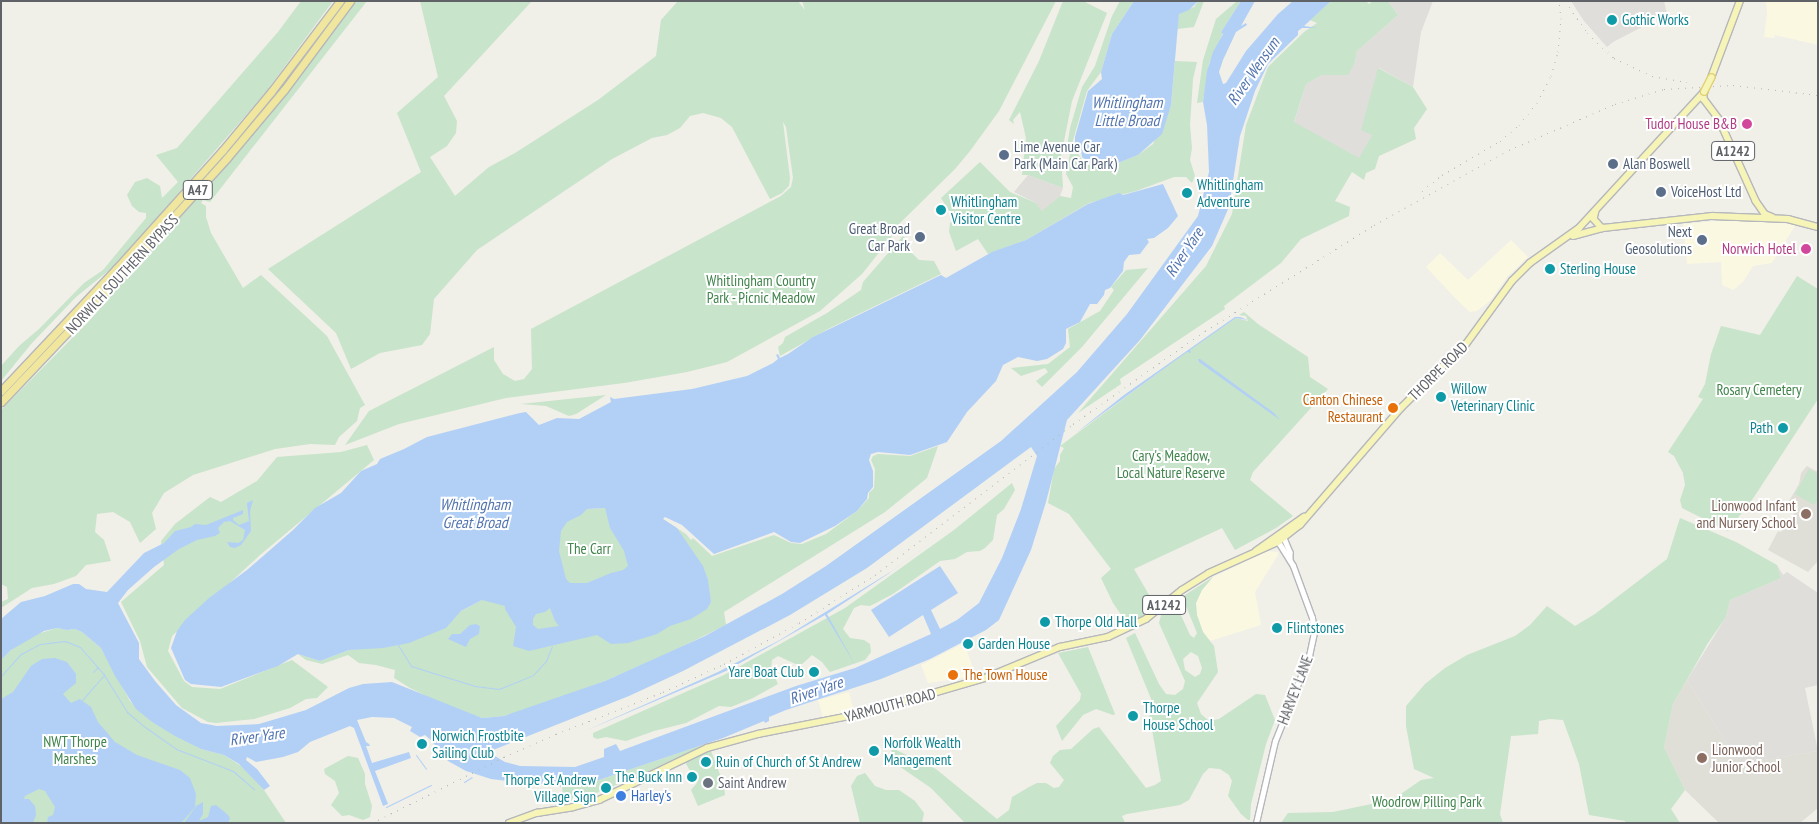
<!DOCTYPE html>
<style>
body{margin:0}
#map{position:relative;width:1819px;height:824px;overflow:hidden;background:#f0efe8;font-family:"PT Sans Narrow",sans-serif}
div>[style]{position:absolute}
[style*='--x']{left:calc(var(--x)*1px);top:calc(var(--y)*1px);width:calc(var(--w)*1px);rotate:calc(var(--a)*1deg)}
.commercial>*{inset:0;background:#fbf8e2}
.industrial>*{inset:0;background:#dfdeda}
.education>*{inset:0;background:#dfded7}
.green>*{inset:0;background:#c8e4cb}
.water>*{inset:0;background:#b2d0f6}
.stream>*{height:1px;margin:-0.5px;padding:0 0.5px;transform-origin:0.5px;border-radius:0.5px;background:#b2d0f6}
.roads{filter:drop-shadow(1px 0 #b5b7bb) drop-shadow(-1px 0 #b5b7bb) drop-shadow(0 1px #b5b7bb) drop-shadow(0 -1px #b5b7bb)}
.minor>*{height:4.5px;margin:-2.25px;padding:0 2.25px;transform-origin:2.25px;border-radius:2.25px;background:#fff}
.major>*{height:5.5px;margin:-2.75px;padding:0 2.75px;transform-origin:2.75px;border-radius:2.75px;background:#f6f4b7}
.highway>*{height:7px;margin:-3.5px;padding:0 3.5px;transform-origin:3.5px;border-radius:3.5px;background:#f1e69d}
.rail>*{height:1px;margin-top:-0.5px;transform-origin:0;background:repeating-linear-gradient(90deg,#b5b6b6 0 1px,transparent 0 7px)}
.bridges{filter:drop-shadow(1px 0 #e2d06f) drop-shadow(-1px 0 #e2d06f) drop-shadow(0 1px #e2d06f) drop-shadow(0 -1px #e2d06f)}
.major-bridge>*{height:5.5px;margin:-2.75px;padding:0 2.75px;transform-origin:2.75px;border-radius:2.75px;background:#f6f4b7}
.dots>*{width:14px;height:14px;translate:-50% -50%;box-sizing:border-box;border:2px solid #fff;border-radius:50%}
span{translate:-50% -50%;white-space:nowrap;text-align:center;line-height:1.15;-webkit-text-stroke:4px #fff;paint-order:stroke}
.shield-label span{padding:1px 4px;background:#fff;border:1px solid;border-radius:4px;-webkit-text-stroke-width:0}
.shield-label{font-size:14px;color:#5f6266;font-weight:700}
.culture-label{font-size:15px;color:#0d838f}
.left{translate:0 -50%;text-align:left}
.right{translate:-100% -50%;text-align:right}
.hotel-label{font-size:15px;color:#b23c85}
.service-label{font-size:15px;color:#4e5e75}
.street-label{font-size:15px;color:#5f6266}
.park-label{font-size:15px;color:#41844c}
.food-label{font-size:15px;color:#c56008}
.education-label{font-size:15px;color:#785e54}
.worship-label{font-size:15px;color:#5b616d}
.shop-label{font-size:15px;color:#366cbe}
.water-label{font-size:16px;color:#5375af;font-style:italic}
.frame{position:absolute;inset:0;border:2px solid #5f6266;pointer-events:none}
</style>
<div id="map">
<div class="commercial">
<div style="clip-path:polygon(1766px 1px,1818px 1px,1818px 45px,1775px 35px,1774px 38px,1764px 37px,1767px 14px)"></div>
<div style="clip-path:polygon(1728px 220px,1796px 224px,1772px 263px,1753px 266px,1743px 282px,1733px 290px,1722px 285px,1721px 262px,1687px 264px,1683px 224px)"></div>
<div style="clip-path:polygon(1511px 240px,1528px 257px,1507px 277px,1491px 300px,1477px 311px,1470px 312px,1460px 303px,1426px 267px,1440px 253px,1468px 280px)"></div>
<div style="clip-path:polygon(1267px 551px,1278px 552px,1278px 555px,1255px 592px,1261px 625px,1210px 641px,1203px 632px,1197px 615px,1196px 603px,1202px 590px,1213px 577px)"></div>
<div style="clip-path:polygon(964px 643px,976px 676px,928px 683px,921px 665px)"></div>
<div style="clip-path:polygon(849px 692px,854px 713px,823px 717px,818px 700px)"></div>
</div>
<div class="industrial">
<div style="clip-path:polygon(1388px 1px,1433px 1px,1421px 32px,1413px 87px,1379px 68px,1372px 135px,1359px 159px,1294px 123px,1306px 84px,1322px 75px,1339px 74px,1355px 62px,1357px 51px,1398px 15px)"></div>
<div style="clip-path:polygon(1571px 1px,1664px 1px,1667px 14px,1613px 42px,1607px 47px,1584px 21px)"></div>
<div style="clip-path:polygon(1028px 175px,1063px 188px,1060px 196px,1042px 212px,1036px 203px,1014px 192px)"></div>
<div style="clip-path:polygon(1777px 565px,1783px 575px,1787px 572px,1818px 593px,1818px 685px,1805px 688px,1818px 751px,1739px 764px,1687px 680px,1726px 617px,1730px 600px,1781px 578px)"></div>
</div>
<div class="education">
<div style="clip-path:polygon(1807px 466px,1818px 472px,1818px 561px,1808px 572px,1768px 550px,1778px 531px,1781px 532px,1799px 507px,1789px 501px,1799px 484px,1801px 473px)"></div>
<div style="clip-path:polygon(1687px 680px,1739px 764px,1818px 751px,1818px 808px,1800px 823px,1719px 823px,1685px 790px,1664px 747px,1673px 704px)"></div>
</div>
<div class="green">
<div style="clip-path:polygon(301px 1px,333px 1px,265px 93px,168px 205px,113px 267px,76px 297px,32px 343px,1px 381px,1px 366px,19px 346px,39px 329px,84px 283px,103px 270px,146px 218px,146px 213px,139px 212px,132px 206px,127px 195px,135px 182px,147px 178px,160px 186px,162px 198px,178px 182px,156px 155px,177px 148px,278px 32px)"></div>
<div style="clip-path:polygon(353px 1px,367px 1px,210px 202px,203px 200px,201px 203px,206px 206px,206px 217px,211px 233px,243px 288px,261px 275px,327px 336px,365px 405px,360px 408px,357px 421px,339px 437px,335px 445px,310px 444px,275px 449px,193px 475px,164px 493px,152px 513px,156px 529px,140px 543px,130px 522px,113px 512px,97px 514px,95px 532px,104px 540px,111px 561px,86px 565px,76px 576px,54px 584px,32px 588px,1px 608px,1px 602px,8px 599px,7px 587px,1px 584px,1px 410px,89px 321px,264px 121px,294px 84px)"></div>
<div style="clip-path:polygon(420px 1px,532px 1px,444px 96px,457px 121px,456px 133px,447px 146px,430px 157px,455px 196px,489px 167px,515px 153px,598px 100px,656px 56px,661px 20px,678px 1px,798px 1px,805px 10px,802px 1px,1056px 1px,999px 111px,970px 151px,955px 169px,899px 224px,896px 231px,862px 274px,820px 311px,727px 362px,687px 372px,624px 383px,506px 398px,399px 424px,345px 445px,369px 411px,494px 347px,494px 360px,503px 374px,515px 381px,524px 379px,532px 369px,531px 329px,781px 196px,791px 187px,793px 178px,786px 127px,783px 122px,790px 178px,789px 186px,782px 193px,770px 199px,732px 127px,721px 118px,703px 113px,690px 116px,680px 128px,667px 135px,652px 138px,612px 159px,477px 250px,434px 299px,430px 334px,422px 345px,380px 353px,351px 369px,336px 333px,268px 269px,421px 172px,397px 113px,438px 77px)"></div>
<div style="clip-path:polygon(1063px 1px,1083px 1px,1107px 13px,1072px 101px,1061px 156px,1063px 188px,1028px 175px,1022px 175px,1026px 138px,1020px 112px,1013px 120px,1014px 124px,1009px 120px,1039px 61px)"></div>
<div style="clip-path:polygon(1120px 1px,1134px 1px,1112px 34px,1101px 72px,1087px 91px,1072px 144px,1084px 163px,1099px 167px,1113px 165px,1138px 155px,1153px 144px,1171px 105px,1175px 61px,1197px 62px,1193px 79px,1190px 125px,1192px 148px,1190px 160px,1195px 176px,1192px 183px,1186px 177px,1174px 177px,1136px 191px,1089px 203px,1026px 240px,988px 254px,978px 239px,956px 251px,949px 232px,950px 223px,955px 220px,941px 198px,980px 162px,1010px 192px,1036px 203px,1042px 211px,1060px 196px,1071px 198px,1073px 187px,1066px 174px,1072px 145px,1067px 147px,1070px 128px,1082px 87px,1095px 66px,1112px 16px)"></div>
<div style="clip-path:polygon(1198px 1px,1204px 1px,1194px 27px,1177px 29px,1179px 13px,1194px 7px)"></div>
<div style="clip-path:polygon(1237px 1px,1241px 1px,1221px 32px,1223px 33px,1209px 63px,1203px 102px,1197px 103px,1203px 60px,1216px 19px)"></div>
<div style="clip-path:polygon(1331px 1px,1366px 1px,1369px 4px,1373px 1px,1388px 1px,1398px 15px,1357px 51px,1355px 62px,1348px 75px,1322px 75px,1306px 84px,1294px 122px,1359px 158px,1372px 135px,1361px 130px,1378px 68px,1413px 87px,1427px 109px,1414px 128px,1416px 139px,1379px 156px,1375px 169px,1366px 173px,1364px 180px,1352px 172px,1335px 201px,1350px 207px,1349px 216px,1301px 239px,1281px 263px,1224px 306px,1225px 309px,1120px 379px,1121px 384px,1078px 413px,1206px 266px,1232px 214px,1246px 125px,1268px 67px,1304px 32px,1317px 23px,1310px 20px)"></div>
<div style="clip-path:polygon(903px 236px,906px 239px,902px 243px,919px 260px,934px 261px,941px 274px,830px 328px,780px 356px,778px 347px,783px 343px,785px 337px,827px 313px,861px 290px,863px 282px)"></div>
<div style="clip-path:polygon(1148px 268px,1082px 347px,1042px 387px,1036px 381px,1048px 372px,1045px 368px,1021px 376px,1011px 368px,1048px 364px,1070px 347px,1068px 329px,1100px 311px,1114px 290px,1111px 287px,1126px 270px)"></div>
<div style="clip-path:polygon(1797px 276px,1818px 289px,1818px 399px,1754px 497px,1728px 531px,1682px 508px,1680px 500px,1685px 485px,1683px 473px,1674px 456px,1668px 452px,1703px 399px,1698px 397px,1705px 384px,1711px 354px,1721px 326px,1760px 335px)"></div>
<div style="clip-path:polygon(1244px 312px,1258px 324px,1308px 357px,1310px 377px,1328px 389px,1253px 472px,1250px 480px,1293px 516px,1276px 528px,1235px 550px,1222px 528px,1134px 569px,1156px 607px,1140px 619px,1133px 621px,1124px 619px,1113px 603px,1101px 578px,1111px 569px,1069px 514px,1048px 503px,1054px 469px,1060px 461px,1060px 455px,1064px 448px,1060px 446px,1189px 350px,1236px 318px,1248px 321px,1246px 316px,1239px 315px)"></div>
<div style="clip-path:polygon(606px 395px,576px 414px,569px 416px,546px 406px,521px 404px)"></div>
<div style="clip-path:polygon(367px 445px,374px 460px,260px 555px,172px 636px,168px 651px,184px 681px,192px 687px,220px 689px,292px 660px,328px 687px,317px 698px,306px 699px,290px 708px,254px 719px,216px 723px,208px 722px,182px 708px,147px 667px,140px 641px,121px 602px,164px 565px,161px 541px,175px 524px,210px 497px,221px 502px,257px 481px,277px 457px,341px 452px)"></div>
<div style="clip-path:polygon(938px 446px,927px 478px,885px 512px,724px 612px,726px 625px,673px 651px,605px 681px,535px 707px,504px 716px,482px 718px,442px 704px,410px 688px,394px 678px,395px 670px,376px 665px,359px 663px,348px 655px,322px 664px,306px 660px,298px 654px,320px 661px,349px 650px,400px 644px,482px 600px,566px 522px,587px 509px,605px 508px,663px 519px,686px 534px,691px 540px,693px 538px,712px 556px,774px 535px,791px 543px,802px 544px,826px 534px,857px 511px,869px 498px,869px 493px,874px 488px,875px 469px,871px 460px,873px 456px,878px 454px,910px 456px)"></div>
<div style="clip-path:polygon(1809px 469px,1818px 474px,1818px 499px,1814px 505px,1795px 494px)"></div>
<div style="clip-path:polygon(1012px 483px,1015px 490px,1004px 509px,997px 515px,993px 540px,985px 548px,980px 551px,967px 552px,955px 559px,940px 561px,893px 594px,870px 606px,861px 605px,854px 608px,843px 629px,850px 638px,864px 640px,870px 644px,871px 652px,865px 660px,830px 672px,822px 662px,812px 655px,800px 666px,778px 656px,772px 660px,771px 669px,778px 684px,753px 698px,731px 707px,719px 706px,686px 723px,654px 731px,626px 741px,606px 737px,597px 739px,593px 737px,593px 733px,724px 675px,845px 608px,954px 530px)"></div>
<div style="clip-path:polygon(1680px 518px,1736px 542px,1777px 565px,1781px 578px,1730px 600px,1726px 617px,1708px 643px,1673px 704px,1664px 747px,1685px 790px,1671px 809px,1680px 823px,1626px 823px,1625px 821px,1589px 815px,1579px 764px,1563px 720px,1550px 719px,1539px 721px,1538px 734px,1511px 736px,1500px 814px,1503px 823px,1281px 823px,1288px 813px,1333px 812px,1386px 801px,1395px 798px,1421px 780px,1434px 778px,1414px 769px,1406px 726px,1406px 706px,1425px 684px,1445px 668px,1467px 655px,1515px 636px,1530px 625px,1547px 606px,1575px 626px,1595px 614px,1667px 559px)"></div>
<div style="clip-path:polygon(evenodd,1213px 577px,1202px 590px,1196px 603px,1197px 615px,1203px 632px,1214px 646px,1218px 672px,1197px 703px,1201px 714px,1209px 721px,1219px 719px,1256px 694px,1265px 695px,1275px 720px,1266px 744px,1251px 804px,1250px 820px,1248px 820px,1241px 814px,1228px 796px,1232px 781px,1229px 775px,1220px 769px,1209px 768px,1203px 774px,1189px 800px,1180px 805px,1127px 814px,1122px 816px,1125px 823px,965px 823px,931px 788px,896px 764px,890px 747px,936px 769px,997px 819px,1009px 810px,1012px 797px,1029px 787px,1037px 783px,1046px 783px,1054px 788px,1059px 787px,1064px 780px,1050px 763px,1053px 756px,1060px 750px,1071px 749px,1093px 729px,1099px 727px,1146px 788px,1155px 785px,1161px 781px,1149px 712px,1152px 701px,1126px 638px,1135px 633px,1159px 684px,1166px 694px,1175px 695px,1183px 689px,1185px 681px,1159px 623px,1161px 615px,1174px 607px,1179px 611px,1190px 635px,1194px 638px,1197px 633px,1186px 606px,1185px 595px,1213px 577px,1191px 652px,1198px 656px,1202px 668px,1200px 674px,1195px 677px,1185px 670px,1183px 659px,1191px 652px)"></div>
<div style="clip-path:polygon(57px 628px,67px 630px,75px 629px,82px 632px,101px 648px,130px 701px,152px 722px,201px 749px,224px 755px,247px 770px,264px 790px,286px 823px,1px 823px,1px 660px,11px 650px,31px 636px)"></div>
<div style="clip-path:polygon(1088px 647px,1115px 714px,1113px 715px,1096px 709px,1083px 715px,1062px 741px,1056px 726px,1080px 700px,1081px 694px,1058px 653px)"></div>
<div style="clip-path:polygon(702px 745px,703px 747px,641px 775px,581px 799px,564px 802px,562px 787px,587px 784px)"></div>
<div style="clip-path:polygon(711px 751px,724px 785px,725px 795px,698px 806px,691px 790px,697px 783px,685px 762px)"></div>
<div style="clip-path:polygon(348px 756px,358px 758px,365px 774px,365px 784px,372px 806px,370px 817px,363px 820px,349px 815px,342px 816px,331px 805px,339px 793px,335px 781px,325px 774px,324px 769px)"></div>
<div style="clip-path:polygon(865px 773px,875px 786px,886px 790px,899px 790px,915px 801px,924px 813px,922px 823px,860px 823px,851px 786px,857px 776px)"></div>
</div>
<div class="water">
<div style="clip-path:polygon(1134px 1px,1198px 1px,1189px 10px,1179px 14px,1171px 105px,1162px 134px,1138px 155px,1113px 165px,1101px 166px,1091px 164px,1082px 157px,1081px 151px,1075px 147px,1075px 137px,1088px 91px,1102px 79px,1101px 72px,1112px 34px)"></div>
<div style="clip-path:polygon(evenodd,1241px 1px,1255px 1px,1241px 26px,1246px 23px,1247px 25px,1236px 32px,1223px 60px,1219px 72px,1223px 84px,1226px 83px,1246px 51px,1278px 14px,1293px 1px,1331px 1px,1304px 26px,1318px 28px,1302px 28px,1298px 31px,1298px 35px,1268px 64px,1255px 91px,1240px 136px,1229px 207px,1212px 246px,1140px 340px,1067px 420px,1046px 502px,1031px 550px,999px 620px,986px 630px,930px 659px,881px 679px,786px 710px,769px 717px,769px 721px,765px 723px,764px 721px,723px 738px,587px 784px,562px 787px,491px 779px,466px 771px,448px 761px,431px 740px,425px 735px,420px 737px,410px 731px,412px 727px,394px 718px,372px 717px,357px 720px,366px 742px,369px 744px,370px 746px,366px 746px,372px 763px,409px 752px,411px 758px,375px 771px,388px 804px,383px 806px,354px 728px,350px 726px,310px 742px,298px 752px,283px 757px,256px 762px,247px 757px,246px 760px,257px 769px,270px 786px,264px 790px,239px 764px,224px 755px,201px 749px,175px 736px,152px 722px,136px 709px,115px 676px,101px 648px,82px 632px,75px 629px,67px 630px,57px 628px,44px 631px,11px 650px,1px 660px,1px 619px,21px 602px,45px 596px,73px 584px,79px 584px,86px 589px,107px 592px,144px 553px,164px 543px,175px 531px,191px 527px,195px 524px,206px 525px,243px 510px,243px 514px,233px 518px,233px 520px,239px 525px,249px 521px,247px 503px,253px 500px,250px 511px,251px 531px,241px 545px,235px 548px,230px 547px,227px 542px,238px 543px,243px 540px,245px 530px,230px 521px,224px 522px,218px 528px,220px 533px,215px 536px,197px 540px,179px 549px,154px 567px,128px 590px,118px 603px,139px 643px,139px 659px,155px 681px,176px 705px,201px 723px,217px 726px,259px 724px,306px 710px,349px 688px,363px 684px,392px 682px,482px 718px,504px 716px,605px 681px,705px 636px,782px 594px,826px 566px,1001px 441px,1077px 372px,1127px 314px,1198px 216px,1209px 172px,1207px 125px,1203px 102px,1207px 71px,1213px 52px,1223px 34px,1221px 32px,1241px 1px,1031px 447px,1037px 456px,1021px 509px,1002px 558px,979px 603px,957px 620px,940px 629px,931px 610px,958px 593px,940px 566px,871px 610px,889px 637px,923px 615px,931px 634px,855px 668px,796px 686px,620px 751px,616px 744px,604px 749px,604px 757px,575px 767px,520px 766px,505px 762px,488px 752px,629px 696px,683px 671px,790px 615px,867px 568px,1031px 447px)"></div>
<div style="clip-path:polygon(evenodd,1163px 184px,1178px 216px,1168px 228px,1154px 238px,1147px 239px,1149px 242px,1140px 254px,1129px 255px,1124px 262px,1123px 271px,1110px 288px,1105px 290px,1104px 295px,1097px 304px,1090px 304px,1080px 322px,1066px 329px,1066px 343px,1063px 349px,1047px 359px,1037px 361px,1018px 357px,1003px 365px,996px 381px,967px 412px,947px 442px,910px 455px,878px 452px,871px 454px,869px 460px,873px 471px,873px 487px,868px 493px,867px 499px,857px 511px,835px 526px,800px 543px,791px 542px,774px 532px,714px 554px,682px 525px,665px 517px,663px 519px,677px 528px,703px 566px,708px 580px,711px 602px,707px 609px,691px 619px,670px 626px,657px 634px,628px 643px,611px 644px,597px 635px,529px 651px,513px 646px,516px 627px,505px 609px,505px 606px,482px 600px,461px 611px,446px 628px,409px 643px,383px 648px,349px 650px,320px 661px,298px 654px,278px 666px,221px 687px,191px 684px,185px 680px,171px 648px,177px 631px,185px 620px,209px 598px,247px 570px,293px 530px,315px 508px,341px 493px,361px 471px,377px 464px,380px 459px,404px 449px,427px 437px,520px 413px,526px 412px,539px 425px,557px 418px,579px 419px,611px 402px,610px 397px,614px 399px,692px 389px,747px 376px,773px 363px,778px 359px,776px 355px,778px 354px,780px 358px,788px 354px,813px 337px,941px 275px,946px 278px,992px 252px,1026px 240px,1088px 204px,1119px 193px,1123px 195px,1163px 184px,605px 508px,610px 528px,624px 551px,628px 566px,623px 570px,611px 573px,587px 583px,570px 583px,566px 579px,559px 551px,561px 531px,567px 522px,581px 515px,587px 509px,605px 508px,1163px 184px,550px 608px,555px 621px,559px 626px,538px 629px,533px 625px,533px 619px,536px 614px,545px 612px,550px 608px)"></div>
<div style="clip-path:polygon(1235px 317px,1240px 317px,1248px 320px,1236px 318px,1190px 350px,1191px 353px,1187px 352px,1076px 433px,1124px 395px)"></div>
<div style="clip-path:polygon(1200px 359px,1274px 413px,1280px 420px,1199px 362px,1198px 359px)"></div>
<div style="clip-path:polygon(953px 527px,888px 574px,827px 614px,856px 666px,825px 615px,726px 671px,585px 731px,718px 672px,780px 640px,892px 571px)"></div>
<div style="clip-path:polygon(476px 624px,480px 626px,479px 634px,470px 639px,466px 647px,448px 639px,452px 634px,460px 634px,470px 625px)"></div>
<div style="clip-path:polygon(55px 658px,67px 662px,76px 674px,76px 683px,63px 694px,71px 703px,80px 699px,91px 707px,98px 722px,115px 742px,137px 755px,180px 770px,190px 778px,196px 794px,195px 807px,184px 820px,180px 823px,47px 823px,48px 817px,53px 815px,55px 807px,45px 791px,39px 789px,25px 796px,24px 799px,29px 799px,35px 806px,36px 815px,33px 823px,1px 823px,1px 699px,13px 692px,31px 666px,42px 659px)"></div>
<div style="clip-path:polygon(203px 802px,203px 814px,199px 821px,208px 817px,211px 806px,216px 805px,227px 814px,230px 818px,228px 823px,184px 823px,196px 806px)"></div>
</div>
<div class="stream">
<div style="--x:398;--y:645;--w:25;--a:58"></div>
<div style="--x:411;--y:666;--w:67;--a:17.4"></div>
<div style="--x:475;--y:686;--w:24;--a:7"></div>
<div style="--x:499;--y:689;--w:37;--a:-22"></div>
<div style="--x:533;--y:675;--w:19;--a:-47"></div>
<div style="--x:546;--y:661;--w:16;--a:-68"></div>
<div style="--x:93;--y:672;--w:7;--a:-45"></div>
<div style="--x:104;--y:675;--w:44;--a:58.1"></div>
<div style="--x:127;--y:712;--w:23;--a:40"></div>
<div style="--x:145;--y:727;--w:38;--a:35"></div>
<div style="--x:176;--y:749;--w:61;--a:21.1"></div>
<div style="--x:233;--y:771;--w:28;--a:41"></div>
<div style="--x:1;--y:676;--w:30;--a:-48"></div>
<div style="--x:21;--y:654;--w:21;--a:-28"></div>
<div style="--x:40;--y:644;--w:25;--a:-7"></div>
<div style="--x:65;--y:641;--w:16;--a:22"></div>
<div style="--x:80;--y:647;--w:37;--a:49"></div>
<div style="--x:104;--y:675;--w:33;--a:131"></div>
<div style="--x:416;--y:755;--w:17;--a:54"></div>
<div style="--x:464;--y:782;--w:9;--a:-32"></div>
<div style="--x:386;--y:807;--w:50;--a:-26.1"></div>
</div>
<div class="roads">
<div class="minor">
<div style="--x:1284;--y:538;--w:15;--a:67"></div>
<div style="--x:1290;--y:552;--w:7;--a:90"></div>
<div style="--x:1256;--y:823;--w:84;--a:-77"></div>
<div style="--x:1275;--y:741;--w:92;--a:-68.2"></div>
<div style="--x:1309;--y:656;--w:25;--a:-78"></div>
<div style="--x:1314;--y:632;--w:14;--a:-98"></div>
<div style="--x:1312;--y:618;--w:55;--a:-110.1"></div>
<div style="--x:1293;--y:566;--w:28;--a:-122"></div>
</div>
<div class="major">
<div style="--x:1711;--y:78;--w:82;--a:-69.4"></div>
<div style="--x:1704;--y:92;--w:7;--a:90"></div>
<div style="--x:1704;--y:99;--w:25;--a:53"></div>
<div style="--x:1719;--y:119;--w:90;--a:65.7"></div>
<div style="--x:1756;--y:201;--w:16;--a:55"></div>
<div style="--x:1765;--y:214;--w:8;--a:23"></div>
<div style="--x:1596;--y:211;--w:8;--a:104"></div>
<div style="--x:1594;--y:219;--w:12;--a:48"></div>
<div style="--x:1573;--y:236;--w:31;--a:-15"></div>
<div style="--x:1603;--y:228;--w:110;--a:-6.3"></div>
<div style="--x:1712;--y:216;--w:76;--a:2.3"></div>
<div style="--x:1788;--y:219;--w:31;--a:15"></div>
<div style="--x:1256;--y:551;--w:59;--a:-35.3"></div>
<div style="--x:509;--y:823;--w:30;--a:-20"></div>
<div style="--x:537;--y:813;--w:36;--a:-9"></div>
<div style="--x:573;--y:807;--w:27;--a:-15"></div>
<div style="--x:599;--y:800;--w:120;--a:-25.7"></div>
<div style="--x:707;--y:748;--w:53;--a:-15.4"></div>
<div style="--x:758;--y:734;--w:109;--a:-11.1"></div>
<div style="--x:865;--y:713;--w:125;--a:-16.3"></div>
<div style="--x:985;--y:678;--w:81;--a:-22.5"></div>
<div style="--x:1060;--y:647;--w:49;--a:-11.8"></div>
<div style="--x:1108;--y:637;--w:42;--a:-25.3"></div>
<div style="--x:1146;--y:619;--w:46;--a:-38.9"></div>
<div style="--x:1182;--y:590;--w:32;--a:-32"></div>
<div style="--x:1209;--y:573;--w:76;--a:-24.2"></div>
<div style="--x:1278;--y:542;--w:28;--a:-38"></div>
<div style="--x:1300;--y:525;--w:155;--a:-49.2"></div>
<div style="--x:1401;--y:408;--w:91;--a:-44.6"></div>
<div style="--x:1466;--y:344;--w:78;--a:-53.9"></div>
<div style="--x:1512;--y:281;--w:25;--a:-45"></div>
<div style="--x:1530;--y:263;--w:60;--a:-35.5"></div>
<div style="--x:1579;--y:228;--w:185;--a:-47.4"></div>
</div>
<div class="highway">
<div style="--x:1;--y:391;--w:168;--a:-46.7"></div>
<div style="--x:116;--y:269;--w:159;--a:-48.1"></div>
<div style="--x:222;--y:151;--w:77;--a:-50.3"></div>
<div style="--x:271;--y:92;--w:114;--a:-52.8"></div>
<div style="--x:1;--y:402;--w:137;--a:-46.5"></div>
<div style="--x:95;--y:303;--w:195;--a:-47.7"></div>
<div style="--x:226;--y:159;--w:90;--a:-50"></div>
<div style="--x:284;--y:90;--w:111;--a:-53.4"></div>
</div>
</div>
<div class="rail">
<div style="--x:1565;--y:1;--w:39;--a:55"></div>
<div style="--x:1587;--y:33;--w:37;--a:43"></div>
<div style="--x:1614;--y:58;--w:42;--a:25.3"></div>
<div style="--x:1652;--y:76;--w:35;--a:10"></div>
<div style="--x:1422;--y:191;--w:26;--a:-39"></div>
<div style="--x:1442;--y:175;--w:67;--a:-30.4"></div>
<div style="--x:1500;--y:141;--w:25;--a:-40"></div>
<div style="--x:1519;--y:125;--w:28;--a:-51"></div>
<div style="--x:1537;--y:103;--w:30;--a:-63"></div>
<div style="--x:1551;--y:76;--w:25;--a:-74"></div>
<div style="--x:1558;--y:52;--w:33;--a:-85"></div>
<div style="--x:1561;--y:19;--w:18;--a:-96"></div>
<div style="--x:372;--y:823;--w:148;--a:-26.6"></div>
<div style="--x:504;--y:757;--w:57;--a:-23.9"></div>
<div style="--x:556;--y:734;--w:115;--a:-21.4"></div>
<div style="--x:663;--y:692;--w:67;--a:-24.7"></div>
<div style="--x:724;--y:664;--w:85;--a:-28.7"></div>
<div style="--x:799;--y:623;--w:90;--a:-32.3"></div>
<div style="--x:875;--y:575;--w:249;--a:-37.3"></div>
<div style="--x:1073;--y:424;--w:161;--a:-35.2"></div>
<div style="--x:1205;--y:331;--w:199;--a:-32.1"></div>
<div style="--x:1374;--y:225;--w:154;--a:-29.1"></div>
<div style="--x:1509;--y:150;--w:116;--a:-23.5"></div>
<div style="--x:1615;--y:104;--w:51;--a:-17"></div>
<div style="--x:1664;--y:89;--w:69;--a:-3.3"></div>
<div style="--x:1733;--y:85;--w:86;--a:6.7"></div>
</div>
<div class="bridges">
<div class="major-bridge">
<div style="--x:1704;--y:92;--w:16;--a:-63"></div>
</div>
</div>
<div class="dots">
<div style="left:1612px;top:20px;background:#0f9aa8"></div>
<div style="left:1747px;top:124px;background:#d1479c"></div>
<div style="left:1004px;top:155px;background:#5c6f8a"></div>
<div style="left:1613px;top:164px;background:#5c6f8a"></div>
<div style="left:1661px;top:192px;background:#5c6f8a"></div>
<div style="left:1187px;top:193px;background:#0f9aa8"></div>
<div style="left:941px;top:210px;background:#0f9aa8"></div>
<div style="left:920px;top:237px;background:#5c6f8a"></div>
<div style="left:1702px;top:240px;background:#5c6f8a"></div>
<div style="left:1806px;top:249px;background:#d1479c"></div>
<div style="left:1550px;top:269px;background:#0f9aa8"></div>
<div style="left:1441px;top:397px;background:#0f9aa8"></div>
<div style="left:1393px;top:408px;background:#e8710a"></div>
<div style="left:1783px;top:428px;background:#0f9aa8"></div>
<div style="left:1806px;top:514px;background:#8d6e63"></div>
<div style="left:1045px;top:622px;background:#0f9aa8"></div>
<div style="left:1277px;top:628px;background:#0f9aa8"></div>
<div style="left:968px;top:644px;background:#0f9aa8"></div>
<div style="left:814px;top:672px;background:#0f9aa8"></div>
<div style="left:953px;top:675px;background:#e8710a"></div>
<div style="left:1133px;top:716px;background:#0f9aa8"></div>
<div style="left:422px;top:744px;background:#0f9aa8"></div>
<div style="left:874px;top:751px;background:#0f9aa8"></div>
<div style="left:1702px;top:758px;background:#8d6e63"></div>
<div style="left:706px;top:762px;background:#0f9aa8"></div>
<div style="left:692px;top:777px;background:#0f9aa8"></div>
<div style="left:708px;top:783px;background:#6b7280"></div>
<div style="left:606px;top:788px;background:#0f9aa8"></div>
<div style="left:621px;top:796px;background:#3f7fe0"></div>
</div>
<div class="shield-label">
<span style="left:1733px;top:151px">A1242</span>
<span style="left:198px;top:190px">A47</span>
<span style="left:1164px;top:605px">A1242</span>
</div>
<div class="culture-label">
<span class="left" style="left:1622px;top:20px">Gothic Works</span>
<span class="left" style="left:1197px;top:193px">Whitlingham<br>Adventure</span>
<span class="left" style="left:951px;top:210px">Whitlingham<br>Visitor Centre</span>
<span class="left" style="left:1560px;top:269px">Sterling House</span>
<span class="left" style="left:1451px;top:397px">Willow<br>Veterinary Clinic</span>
<span class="right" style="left:1773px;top:428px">Path</span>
<span class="left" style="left:1055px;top:622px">Thorpe Old Hall</span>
<span class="left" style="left:1287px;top:628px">Flintstones</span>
<span class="left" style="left:978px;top:644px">Garden House</span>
<span class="right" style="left:804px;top:672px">Yare Boat Club</span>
<span class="left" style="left:1143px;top:716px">Thorpe<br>House School</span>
<span class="left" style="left:432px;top:744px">Norwich Frostbite<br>Sailing Club</span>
<span class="left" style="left:884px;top:751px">Norfolk Wealth<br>Management</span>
<span class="left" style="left:716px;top:762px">Ruin of Church of St Andrew</span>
<span class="right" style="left:682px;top:777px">The Buck Inn</span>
<span class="right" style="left:596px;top:788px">Thorpe St Andrew<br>Village Sign</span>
</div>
<div class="hotel-label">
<span class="right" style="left:1737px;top:124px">Tudor House B&amp;B</span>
<span class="right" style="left:1796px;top:249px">Norwich Hotel</span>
</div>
<div class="service-label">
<span class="left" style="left:1014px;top:155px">Lime Avenue Car<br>Park (Main Car Park)</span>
<span class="left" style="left:1623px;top:164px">Alan Boswell</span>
<span class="left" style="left:1671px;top:192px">VoiceHost Ltd</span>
<span class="right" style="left:910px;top:237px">Great Broad<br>Car Park</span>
<span class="right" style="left:1692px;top:240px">Next<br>Geosolutions</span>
</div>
<div class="street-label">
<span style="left:122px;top:274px;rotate:-47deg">NORWICH SOUTHERN BYPASS</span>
<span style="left:1438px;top:371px;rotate:-45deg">THORPE ROAD</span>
<span style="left:1295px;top:690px;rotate:-69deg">HARVEY LANE</span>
<span style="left:890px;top:705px;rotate:-15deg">YARMOUTH ROAD</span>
</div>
<div class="park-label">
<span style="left:761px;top:289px">Whitlingham Country<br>Park - Picnic Meadow</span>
<span style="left:1759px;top:390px">Rosary Cemetery</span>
<span style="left:1171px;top:464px">Cary's Meadow,<br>Local Nature Reserve</span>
<span style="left:589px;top:549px">The Carr</span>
<span style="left:75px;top:750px">NWT Thorpe<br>Marshes</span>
<span style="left:1427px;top:802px">Woodrow Pilling Park</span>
</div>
<div class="food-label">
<span class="right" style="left:1383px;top:408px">Canton Chinese<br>Restaurant</span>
<span class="left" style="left:963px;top:675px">The Town House</span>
</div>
<div class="education-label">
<span class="right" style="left:1796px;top:514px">Lionwood Infant<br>and Nursery School</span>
<span class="left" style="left:1712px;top:758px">Lionwood<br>Junior School</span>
</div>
<div class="worship-label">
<span class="left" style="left:718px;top:783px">Saint Andrew</span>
</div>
<div class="shop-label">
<span class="left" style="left:631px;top:796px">Harley's</span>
</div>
<div class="water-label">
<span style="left:1253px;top:71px;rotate:-55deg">River Wensum</span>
<span style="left:1127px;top:111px">Whitlingham<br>Little Broad</span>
<span style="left:1184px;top:252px;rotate:-56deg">River Yare</span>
<span style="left:475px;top:513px">Whitlingham<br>Great Broad</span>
<span style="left:816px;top:690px;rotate:-19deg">River Yare</span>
<span style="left:257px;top:736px;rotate:-8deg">River Yare</span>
</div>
<div class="frame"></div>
</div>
